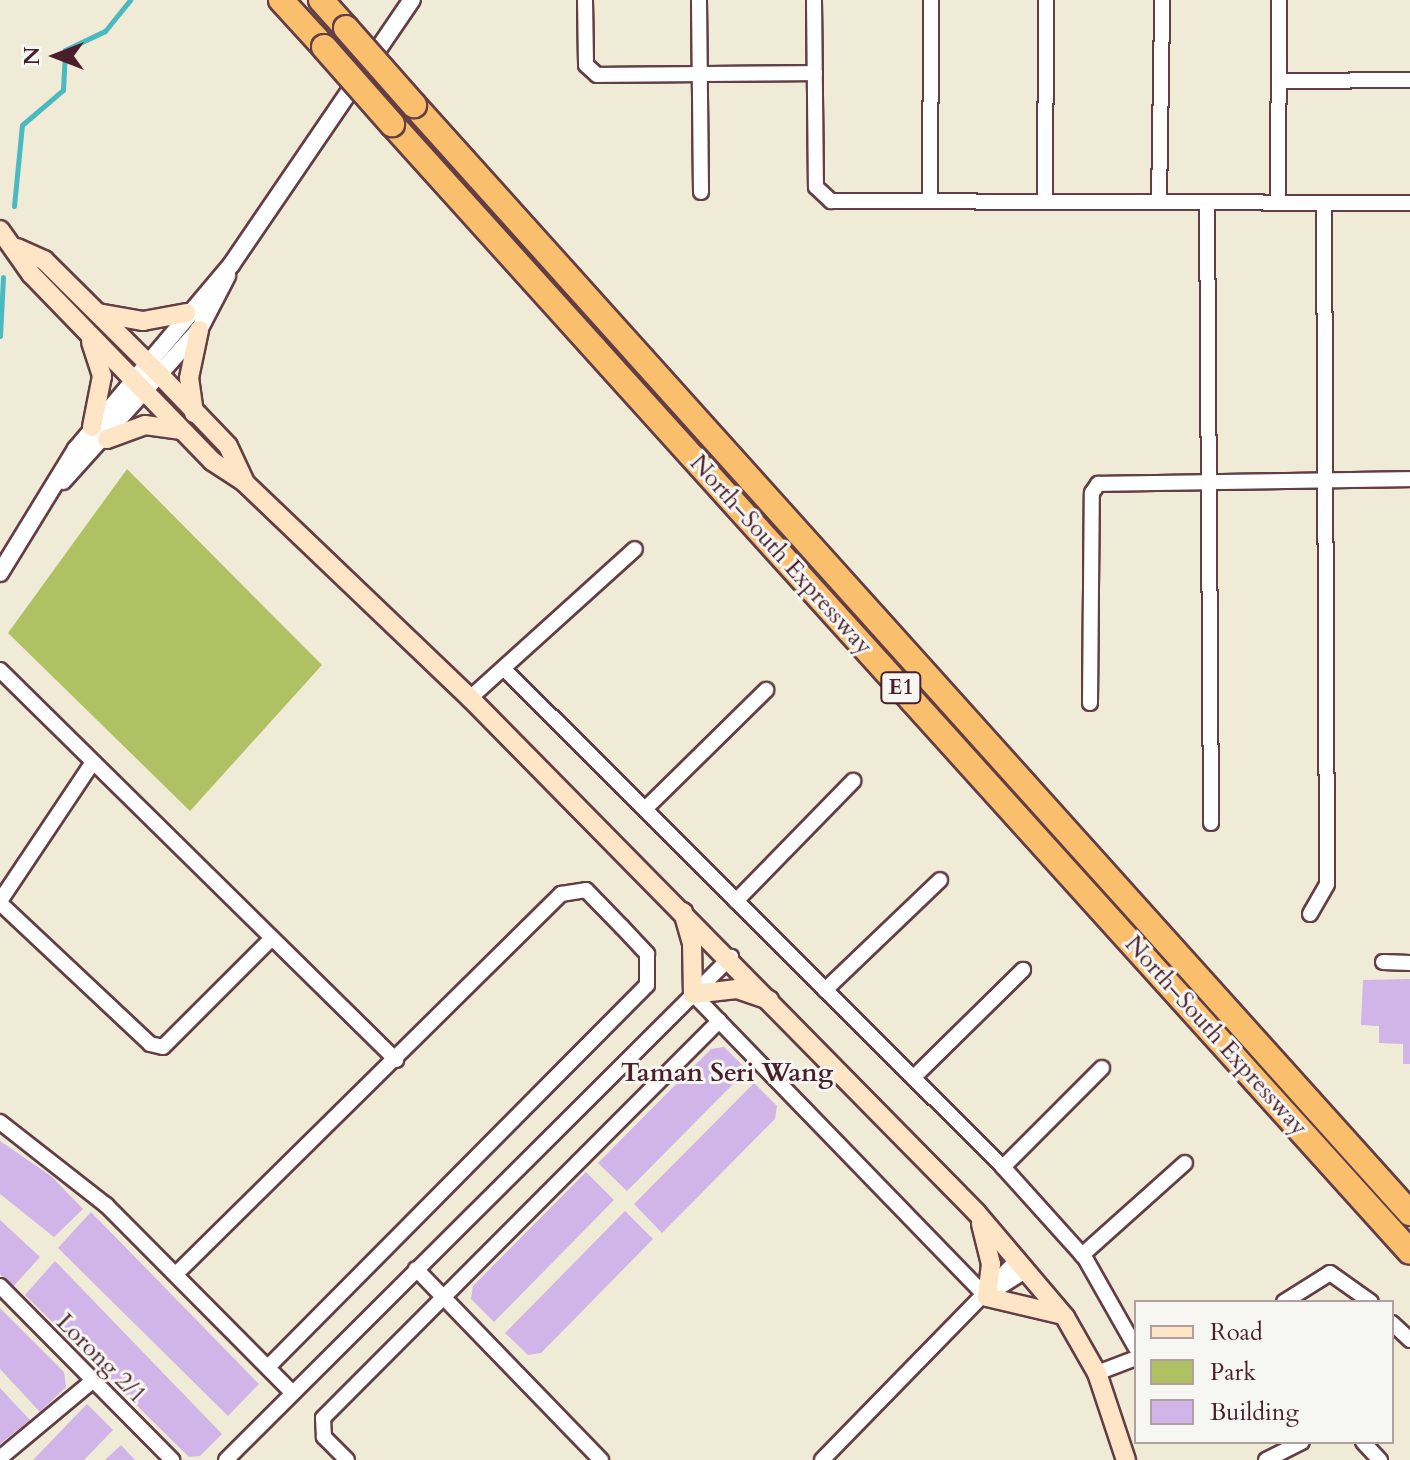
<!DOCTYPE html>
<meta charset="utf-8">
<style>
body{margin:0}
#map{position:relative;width:1410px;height:1460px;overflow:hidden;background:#f0ebd7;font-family:Cardo,serif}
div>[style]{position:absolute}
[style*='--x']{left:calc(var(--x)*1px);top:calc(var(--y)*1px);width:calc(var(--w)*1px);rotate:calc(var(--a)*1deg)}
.green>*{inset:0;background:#b0c164}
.stream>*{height:5px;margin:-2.5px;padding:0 2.5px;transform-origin:2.5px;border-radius:2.5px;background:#4bbac0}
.building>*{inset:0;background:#d1b4e8}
.roads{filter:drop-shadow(2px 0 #633e45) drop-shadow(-2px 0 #633e45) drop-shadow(0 2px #633e45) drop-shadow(0 -2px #633e45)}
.minor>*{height:14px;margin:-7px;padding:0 7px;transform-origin:7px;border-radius:7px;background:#fff}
.tertiary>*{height:16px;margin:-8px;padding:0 8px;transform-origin:8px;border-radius:8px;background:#fff}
.secondary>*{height:18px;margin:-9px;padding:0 9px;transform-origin:9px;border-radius:9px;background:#fde5c5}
.motorway>*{height:24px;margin:-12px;padding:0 12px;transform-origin:12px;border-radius:12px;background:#f9bf6d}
.bridges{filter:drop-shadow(2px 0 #633e45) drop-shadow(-2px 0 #633e45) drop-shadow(0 2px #633e45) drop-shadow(0 -2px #633e45)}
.motorway-bridge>*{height:24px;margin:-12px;padding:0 12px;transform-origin:12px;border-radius:12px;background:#f9bf6d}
span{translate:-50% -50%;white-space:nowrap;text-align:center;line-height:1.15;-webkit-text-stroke:6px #f6f6f2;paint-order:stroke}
.shield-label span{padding:2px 6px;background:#f6f6f2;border:2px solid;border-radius:6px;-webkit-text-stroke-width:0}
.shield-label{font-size:22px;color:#4a1f2b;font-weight:700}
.street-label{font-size:24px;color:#4a1f2b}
.neighbourhood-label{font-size:26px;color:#4a1f2b;font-weight:700}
.legend{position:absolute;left:1134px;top:1300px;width:260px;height:144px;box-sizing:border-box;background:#f6f6f2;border:2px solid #b1a0a2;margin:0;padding:10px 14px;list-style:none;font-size:24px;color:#4a1f2b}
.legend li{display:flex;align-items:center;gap:16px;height:40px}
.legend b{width:40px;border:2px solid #b1a0a2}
.north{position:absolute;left:16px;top:16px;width:80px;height:80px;-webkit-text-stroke:6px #f6f6f2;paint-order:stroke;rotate:270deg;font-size:22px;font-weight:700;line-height:32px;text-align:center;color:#4a1f2b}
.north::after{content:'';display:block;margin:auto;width:28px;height:36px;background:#4a1f2b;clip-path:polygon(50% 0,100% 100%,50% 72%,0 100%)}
</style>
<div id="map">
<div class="green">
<div style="clip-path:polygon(127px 469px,322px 665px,190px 811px,8px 633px)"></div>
</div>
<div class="stream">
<div style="--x:14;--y:206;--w:81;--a:-84.4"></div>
<div style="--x:22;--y:125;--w:54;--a:-40.5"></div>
<div style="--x:63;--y:90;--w:40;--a:-87.1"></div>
<div style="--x:65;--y:50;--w:44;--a:-25.4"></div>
<div style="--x:105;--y:31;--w:40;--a:-51"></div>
<div style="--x:0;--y:336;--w:59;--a:-87.1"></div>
</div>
<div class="building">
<div style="clip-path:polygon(1410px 979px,1410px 1064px,1403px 1064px,1403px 1044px,1379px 1043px,1379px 1026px,1361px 1025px,1363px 980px)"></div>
<div style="clip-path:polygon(724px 1047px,747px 1070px,627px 1191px,598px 1163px,711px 1049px)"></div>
<div style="clip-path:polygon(754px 1083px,777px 1106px,775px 1119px,662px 1233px,634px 1204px)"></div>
<div style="clip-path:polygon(0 1141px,51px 1176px,83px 1209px,54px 1237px,0 1194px)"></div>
<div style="clip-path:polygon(586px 1172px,614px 1200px,494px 1322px,471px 1299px,473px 1286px)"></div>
<div style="clip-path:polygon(625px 1211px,653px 1239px,541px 1353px,528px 1355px,505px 1333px)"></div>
<div style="clip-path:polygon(91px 1212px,259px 1384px,228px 1416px,58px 1248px)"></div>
<div style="clip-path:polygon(0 1220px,40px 1257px,12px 1288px,0 1274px)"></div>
<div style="clip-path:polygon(55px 1261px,222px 1434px,200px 1456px,189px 1457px,25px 1295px)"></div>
<div style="clip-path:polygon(0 1308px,64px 1372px,66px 1387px,40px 1412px,0 1369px)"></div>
<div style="clip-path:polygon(0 1388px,30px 1420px,0 1444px)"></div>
<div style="clip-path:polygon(87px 1404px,113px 1430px,84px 1460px,33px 1460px)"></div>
<div style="clip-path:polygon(121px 1445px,135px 1460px,105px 1460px)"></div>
</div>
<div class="roads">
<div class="minor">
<div style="--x:585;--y:0;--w:65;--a:89.1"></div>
<div style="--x:586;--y:65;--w:15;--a:42"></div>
<div style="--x:597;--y:75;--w:218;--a:-0.5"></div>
<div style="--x:699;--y:0;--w:192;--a:89.4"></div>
<div style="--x:814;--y:0;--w:187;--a:89.4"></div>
<div style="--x:816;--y:187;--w:21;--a:43"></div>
<div style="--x:831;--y:201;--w:579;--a:0.2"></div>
<div style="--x:1279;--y:81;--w:131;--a:-0.4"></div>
<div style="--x:930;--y:201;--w:201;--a:-89.7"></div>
<div style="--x:1045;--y:202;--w:202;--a:-89.7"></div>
<div style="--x:1159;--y:202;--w:202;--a:-89.1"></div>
<div style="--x:1207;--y:202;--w:621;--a:89.63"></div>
<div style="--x:1278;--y:202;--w:202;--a:-89.7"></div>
<div style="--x:503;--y:668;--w:706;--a:44.94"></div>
<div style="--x:1003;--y:1167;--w:122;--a:48"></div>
<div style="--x:1085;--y:1258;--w:103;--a:60.5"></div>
<div style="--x:0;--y:670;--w:556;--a:44.56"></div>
<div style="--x:470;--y:698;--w:222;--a:-42.1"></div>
<div style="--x:1090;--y:703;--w:210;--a:-89.5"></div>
<div style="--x:1092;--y:493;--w:11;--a:-56"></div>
<div style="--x:1098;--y:484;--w:312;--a:-0.9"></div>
<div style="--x:645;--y:809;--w:170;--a:-44.5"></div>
<div style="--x:0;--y:901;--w:167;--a:-56.2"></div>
<div style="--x:736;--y:901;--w:168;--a:-45.7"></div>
<div style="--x:0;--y:903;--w:206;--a:43.2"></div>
<div style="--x:150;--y:1044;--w:13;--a:13"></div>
<div style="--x:163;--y:1047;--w:154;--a:-45"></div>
<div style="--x:1310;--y:914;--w:34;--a:-60"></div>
<div style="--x:1327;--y:884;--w:681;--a:-90.25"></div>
<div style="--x:1383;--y:962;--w:27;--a:2"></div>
<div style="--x:825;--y:990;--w:159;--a:-43.7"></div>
<div style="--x:693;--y:994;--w:422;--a:45.9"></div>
<div style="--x:914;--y:1077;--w:153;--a:-44.5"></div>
<div style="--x:0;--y:1122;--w:135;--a:38.1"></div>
<div style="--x:106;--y:1205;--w:265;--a:45.2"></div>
<div style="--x:1003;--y:1167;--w:140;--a:-45"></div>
<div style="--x:1082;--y:1255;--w:138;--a:-41.8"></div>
<div style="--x:416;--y:1269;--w:266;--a:45.9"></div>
<div style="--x:177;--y:1273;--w:540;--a:-44.62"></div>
<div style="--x:561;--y:894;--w:25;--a:-9"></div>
<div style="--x:586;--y:890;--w:52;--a:45.8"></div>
<div style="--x:622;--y:927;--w:37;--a:47"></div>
<div style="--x:647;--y:954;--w:31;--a:90"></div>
<div style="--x:647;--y:985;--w:538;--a:134.77"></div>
<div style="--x:0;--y:1286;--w:245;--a:45.3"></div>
<div style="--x:995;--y:1290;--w:36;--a:-32"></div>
<div style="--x:1284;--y:1302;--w:54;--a:-32.2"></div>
<div style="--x:1330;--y:1273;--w:50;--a:35.3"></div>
<div style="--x:1392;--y:1323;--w:25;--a:43"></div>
<div style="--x:1097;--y:1373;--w:42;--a:-21"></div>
<div style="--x:1363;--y:1442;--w:25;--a:47"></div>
<div style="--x:0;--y:1458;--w:117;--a:-39.8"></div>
<div style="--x:226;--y:1460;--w:713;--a:-44.89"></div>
<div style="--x:347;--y:1460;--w:33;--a:-135"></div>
<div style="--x:324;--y:1437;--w:19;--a:-93"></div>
<div style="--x:323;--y:1418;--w:561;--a:-45.07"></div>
<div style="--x:822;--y:1460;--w:279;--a:-45.7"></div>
<div style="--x:1266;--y:1460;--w:40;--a:-26.6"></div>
</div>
<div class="tertiary">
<div style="--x:63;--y:481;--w:203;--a:-48"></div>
<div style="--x:199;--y:330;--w:61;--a:-62.6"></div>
<div style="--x:0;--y:573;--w:145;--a:-58.5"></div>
<div style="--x:76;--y:449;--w:241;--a:-49.9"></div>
<div style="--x:231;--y:265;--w:321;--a:-55.7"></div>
</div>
<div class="secondary">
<div style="--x:0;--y:230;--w:54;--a:54.8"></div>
<div style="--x:31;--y:274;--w:260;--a:45.9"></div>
<div style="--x:212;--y:461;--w:38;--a:33"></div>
<div style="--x:244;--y:482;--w:313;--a:43.7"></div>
<div style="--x:470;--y:698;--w:721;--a:45.45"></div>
<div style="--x:976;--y:1212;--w:138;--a:49.7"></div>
<div style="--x:1065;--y:1317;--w:64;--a:60.3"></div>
<div style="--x:1097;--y:1373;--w:92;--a:71.6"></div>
<div style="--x:17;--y:248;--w:30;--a:24"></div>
<div style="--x:44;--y:260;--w:163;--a:44.8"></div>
<div style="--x:160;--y:375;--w:98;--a:46.2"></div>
<div style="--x:228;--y:446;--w:38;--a:65"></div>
<div style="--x:98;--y:313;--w:46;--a:10.1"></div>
<div style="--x:143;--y:321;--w:44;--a:-10.5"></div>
<div style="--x:91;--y:342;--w:36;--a:72"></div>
<div style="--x:102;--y:376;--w:52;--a:101.1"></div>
<div style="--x:194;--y:413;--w:35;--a:-98"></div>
<div style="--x:189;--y:378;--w:49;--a:-78.2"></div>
<div style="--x:107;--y:439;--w:40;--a:-20.2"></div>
<div style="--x:145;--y:425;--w:37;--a:8"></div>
<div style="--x:683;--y:912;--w:32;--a:74"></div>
<div style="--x:692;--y:943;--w:51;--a:88.9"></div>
<div style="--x:693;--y:994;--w:44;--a:-6.5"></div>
<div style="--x:737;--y:989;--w:34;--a:19"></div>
<div style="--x:981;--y:1224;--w:41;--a:76"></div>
<div style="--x:991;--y:1264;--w:33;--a:97"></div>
<div style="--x:987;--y:1297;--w:74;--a:13.3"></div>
</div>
<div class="motorway">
<div style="--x:281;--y:0;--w:64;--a:47.5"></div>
<div style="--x:321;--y:0;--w:38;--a:48"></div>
<div style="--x:414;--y:105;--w:1490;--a:48.05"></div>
<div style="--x:392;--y:124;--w:1519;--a:47.93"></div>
</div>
</div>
<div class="bridges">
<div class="motorway-bridge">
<div style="--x:346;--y:28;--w:103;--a:48.6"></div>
<div style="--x:324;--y:47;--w:103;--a:48.6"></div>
</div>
</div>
<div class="shield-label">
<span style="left:901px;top:688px">E1</span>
</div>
<div class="street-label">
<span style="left:781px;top:555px;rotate:48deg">North–South Expressway</span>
<span style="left:1216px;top:1036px;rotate:48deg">North–South Expressway</span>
<span style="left:101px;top:1359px;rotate:45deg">Lorong 2/1</span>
</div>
<div class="neighbourhood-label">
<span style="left:727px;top:1073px">Taman Seri Wang</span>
</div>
<ul class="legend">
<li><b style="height:10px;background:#fde5c5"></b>Road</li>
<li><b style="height:22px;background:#b0c164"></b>Park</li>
<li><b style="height:22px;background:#d1b4e8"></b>Building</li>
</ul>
<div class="north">N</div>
</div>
